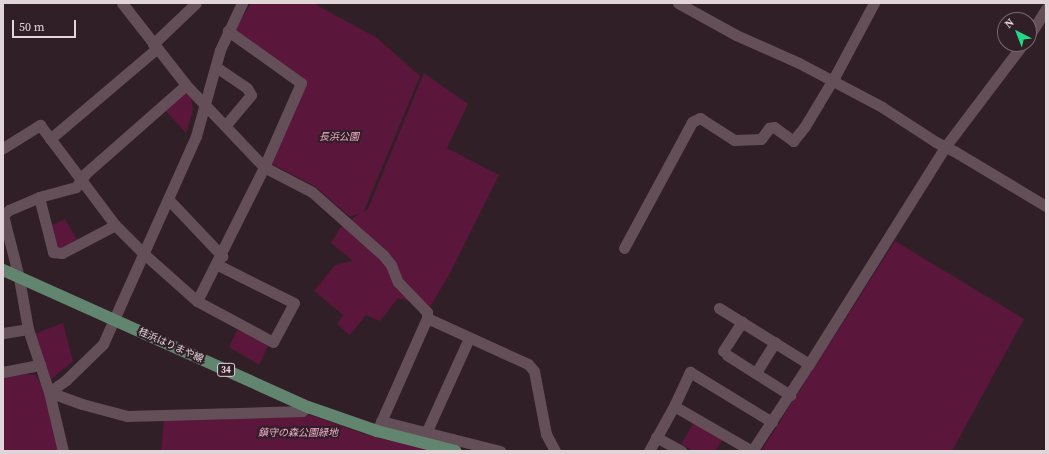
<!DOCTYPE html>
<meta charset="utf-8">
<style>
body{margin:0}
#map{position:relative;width:1049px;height:454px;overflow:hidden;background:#311f27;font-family:"Source Serif 4","Noto Sans JP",serif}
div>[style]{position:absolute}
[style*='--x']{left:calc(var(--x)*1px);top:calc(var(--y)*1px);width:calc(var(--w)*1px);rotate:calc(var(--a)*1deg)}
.green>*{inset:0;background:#5a163b}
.minor>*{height:11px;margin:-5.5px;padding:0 5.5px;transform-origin:5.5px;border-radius:5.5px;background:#644f58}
.major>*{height:12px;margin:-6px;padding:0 6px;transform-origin:6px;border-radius:6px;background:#62856f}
span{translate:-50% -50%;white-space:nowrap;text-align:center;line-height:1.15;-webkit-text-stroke:4px #311f27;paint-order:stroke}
.shield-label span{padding:1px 3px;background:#311f27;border:1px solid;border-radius:3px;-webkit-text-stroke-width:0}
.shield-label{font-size:9px;color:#e2d5da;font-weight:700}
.park-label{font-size:10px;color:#f2adcb;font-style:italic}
.street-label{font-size:10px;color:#e2d5da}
.frame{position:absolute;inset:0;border:4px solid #e2d5da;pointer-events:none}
.north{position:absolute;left:997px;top:12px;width:40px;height:40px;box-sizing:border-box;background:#311f27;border:1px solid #78686f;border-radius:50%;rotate:318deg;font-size:11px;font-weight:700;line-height:16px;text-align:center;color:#e2d5da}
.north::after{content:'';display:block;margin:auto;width:14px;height:18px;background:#26d886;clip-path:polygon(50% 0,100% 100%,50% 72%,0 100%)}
.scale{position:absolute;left:12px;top:20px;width:64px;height:18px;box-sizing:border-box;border:2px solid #e2d5da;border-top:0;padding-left:5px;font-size:12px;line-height:14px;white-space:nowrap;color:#e2d5da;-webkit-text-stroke:3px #311f27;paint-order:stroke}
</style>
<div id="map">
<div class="green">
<div style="clip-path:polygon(251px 3px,313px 3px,377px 38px,420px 76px,364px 211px,368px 209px,424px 73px,468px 104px,447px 148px,499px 175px,450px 273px,430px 307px,398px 298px,380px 321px,366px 315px,350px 335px,337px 324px,343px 315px,314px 291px,335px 265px,353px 261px,331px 243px,340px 228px,360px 213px,350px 217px,316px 187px,270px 163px,306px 82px,235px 30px)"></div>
<div style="clip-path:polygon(185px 92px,191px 98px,193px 110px,186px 133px,165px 110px)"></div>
<div style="clip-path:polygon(65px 219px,78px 241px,62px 250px,56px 247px,52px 225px)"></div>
<div style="clip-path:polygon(895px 241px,1024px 319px,952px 451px,761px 451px)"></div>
<div style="clip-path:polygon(63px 323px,73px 361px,48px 382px,34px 334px)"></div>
<div style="clip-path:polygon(237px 330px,269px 344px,259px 365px,229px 347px)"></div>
<div style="clip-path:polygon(25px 374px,35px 375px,41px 384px,53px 423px,58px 451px,3px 451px,3px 380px,7px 377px)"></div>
<div style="clip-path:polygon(311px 415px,364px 434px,434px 451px,161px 451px,164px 418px)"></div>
<div style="clip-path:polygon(695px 421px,724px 438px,715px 451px,693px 451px,681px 444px)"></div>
</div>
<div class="minor">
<div style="--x:122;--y:3;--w:104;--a:52"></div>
<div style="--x:186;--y:85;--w:113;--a:46.4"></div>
<div style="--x:264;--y:167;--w:54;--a:27.5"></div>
<div style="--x:312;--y:192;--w:96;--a:41.6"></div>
<div style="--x:384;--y:256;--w:11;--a:52"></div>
<div style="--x:391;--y:265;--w:18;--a:68"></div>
<div style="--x:398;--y:282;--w:42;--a:46"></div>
<div style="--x:427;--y:312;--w:6;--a:90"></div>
<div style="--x:427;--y:318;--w:124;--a:113.9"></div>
<div style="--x:678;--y:3;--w:66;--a:28.9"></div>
<div style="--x:736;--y:35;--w:69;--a:24"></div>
<div style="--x:799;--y:63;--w:94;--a:27.9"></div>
<div style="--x:882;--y:107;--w:64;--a:32.9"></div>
<div style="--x:936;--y:142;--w:20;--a:27"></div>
<div style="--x:954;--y:151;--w:107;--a:30.9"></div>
<div style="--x:1029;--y:36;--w:32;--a:-58"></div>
<div style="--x:153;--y:44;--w:59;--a:-43.6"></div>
<div style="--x:216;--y:67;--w:37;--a:34"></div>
<div style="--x:247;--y:88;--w:8;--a:60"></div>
<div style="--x:251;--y:95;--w:40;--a:130"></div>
<div style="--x:50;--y:139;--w:139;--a:-40.3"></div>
<div style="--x:3;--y:148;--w:44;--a:-31.9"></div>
<div style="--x:40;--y:125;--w:125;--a:53.1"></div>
<div style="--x:115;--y:225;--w:41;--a:45"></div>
<div style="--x:144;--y:254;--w:71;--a:41.6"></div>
<div style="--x:39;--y:197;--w:57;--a:75.7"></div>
<div style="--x:53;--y:252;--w:9;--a:6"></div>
<div style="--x:62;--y:253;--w:60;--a:-27.8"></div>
<div style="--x:168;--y:199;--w:79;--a:46.5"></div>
<div style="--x:3;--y:215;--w:65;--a:75.7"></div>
<div style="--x:19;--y:278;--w:52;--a:80"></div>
<div style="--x:28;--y:329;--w:66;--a:71.6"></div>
<div style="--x:49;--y:392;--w:61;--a:76.7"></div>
<div style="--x:3;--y:215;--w:8;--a:-40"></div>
<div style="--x:9;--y:210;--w:33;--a:-23"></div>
<div style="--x:39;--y:197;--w:38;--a:-15"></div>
<div style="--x:76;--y:187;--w:17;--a:-54"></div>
<div style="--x:86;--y:173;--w:133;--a:-41.3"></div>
<div style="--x:624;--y:248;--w:143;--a:-61.6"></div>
<div style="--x:692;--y:122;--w:9;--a:-27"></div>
<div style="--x:700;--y:118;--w:40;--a:32.9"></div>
<div style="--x:734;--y:140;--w:27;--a:-2"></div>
<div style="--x:761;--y:139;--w:14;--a:-54"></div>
<div style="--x:769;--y:128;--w:5;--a:-11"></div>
<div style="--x:774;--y:127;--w:24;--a:36"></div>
<div style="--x:793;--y:141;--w:19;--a:-51"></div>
<div style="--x:805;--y:126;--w:58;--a:-59"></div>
<div style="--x:835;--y:76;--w:83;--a:-61.9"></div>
<div style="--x:216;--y:264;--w:87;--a:26.6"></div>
<div style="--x:294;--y:303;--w:44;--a:118.3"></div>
<div style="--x:273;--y:342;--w:86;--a:-151.7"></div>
<div style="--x:197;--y:301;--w:150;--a:-63.4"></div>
<div style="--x:264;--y:167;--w:92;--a:-66.2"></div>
<div style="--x:301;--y:83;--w:90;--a:-144.5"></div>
<div style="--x:719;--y:308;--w:106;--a:31.9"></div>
<div style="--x:427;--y:318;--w:111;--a:24.5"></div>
<div style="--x:528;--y:364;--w:9;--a:49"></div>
<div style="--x:534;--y:371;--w:64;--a:79.2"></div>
<div style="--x:546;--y:434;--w:19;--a:62"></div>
<div style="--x:3;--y:333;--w:25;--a:-9"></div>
<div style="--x:723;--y:351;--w:35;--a:-57"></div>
<div style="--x:727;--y:355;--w:75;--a:32.4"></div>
<div style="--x:757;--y:371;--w:34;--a:-58"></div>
<div style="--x:3;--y:372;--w:38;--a:-11"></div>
<div style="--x:49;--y:392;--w:21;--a:-35"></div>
<div style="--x:66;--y:380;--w:52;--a:-44.2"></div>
<div style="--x:103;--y:344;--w:228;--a:-65.9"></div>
<div style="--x:196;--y:136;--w:89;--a:-74.4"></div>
<div style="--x:220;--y:50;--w:52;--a:-64.9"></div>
<div style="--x:49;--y:392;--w:35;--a:20"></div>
<div style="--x:82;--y:404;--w:47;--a:14.9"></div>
<div style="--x:127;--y:416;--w:175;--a:-1.6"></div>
<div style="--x:302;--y:411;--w:7;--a:-34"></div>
<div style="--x:674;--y:406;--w:90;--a:30"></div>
<div style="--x:752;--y:451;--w:104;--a:-56.8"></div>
<div style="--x:809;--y:364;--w:256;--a:-57.9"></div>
<div style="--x:945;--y:147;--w:129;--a:-52.9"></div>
<div style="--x:381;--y:421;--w:123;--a:14.1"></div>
<div style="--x:426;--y:433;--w:104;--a:-65.6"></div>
<div style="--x:656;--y:437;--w:29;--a:29"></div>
<div style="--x:649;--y:451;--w:51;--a:-60.9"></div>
<div style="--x:674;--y:406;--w:38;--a:-65"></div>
<div style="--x:690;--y:372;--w:96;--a:31.4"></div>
</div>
<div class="major">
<div style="--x:3;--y:270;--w:334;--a:24.2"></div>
<div style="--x:308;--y:407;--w:73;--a:19.2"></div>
<div style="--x:377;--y:431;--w:81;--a:14.4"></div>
</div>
<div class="shield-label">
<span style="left:226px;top:370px">34</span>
</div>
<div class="park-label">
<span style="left:339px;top:137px">長浜公園</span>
<span style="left:298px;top:433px">鎮守の森公園緑地</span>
</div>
<div class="street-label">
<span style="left:171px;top:345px;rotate:24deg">桂浜はりまや線</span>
</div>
<div class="frame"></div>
<div class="north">N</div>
<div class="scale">50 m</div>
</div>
